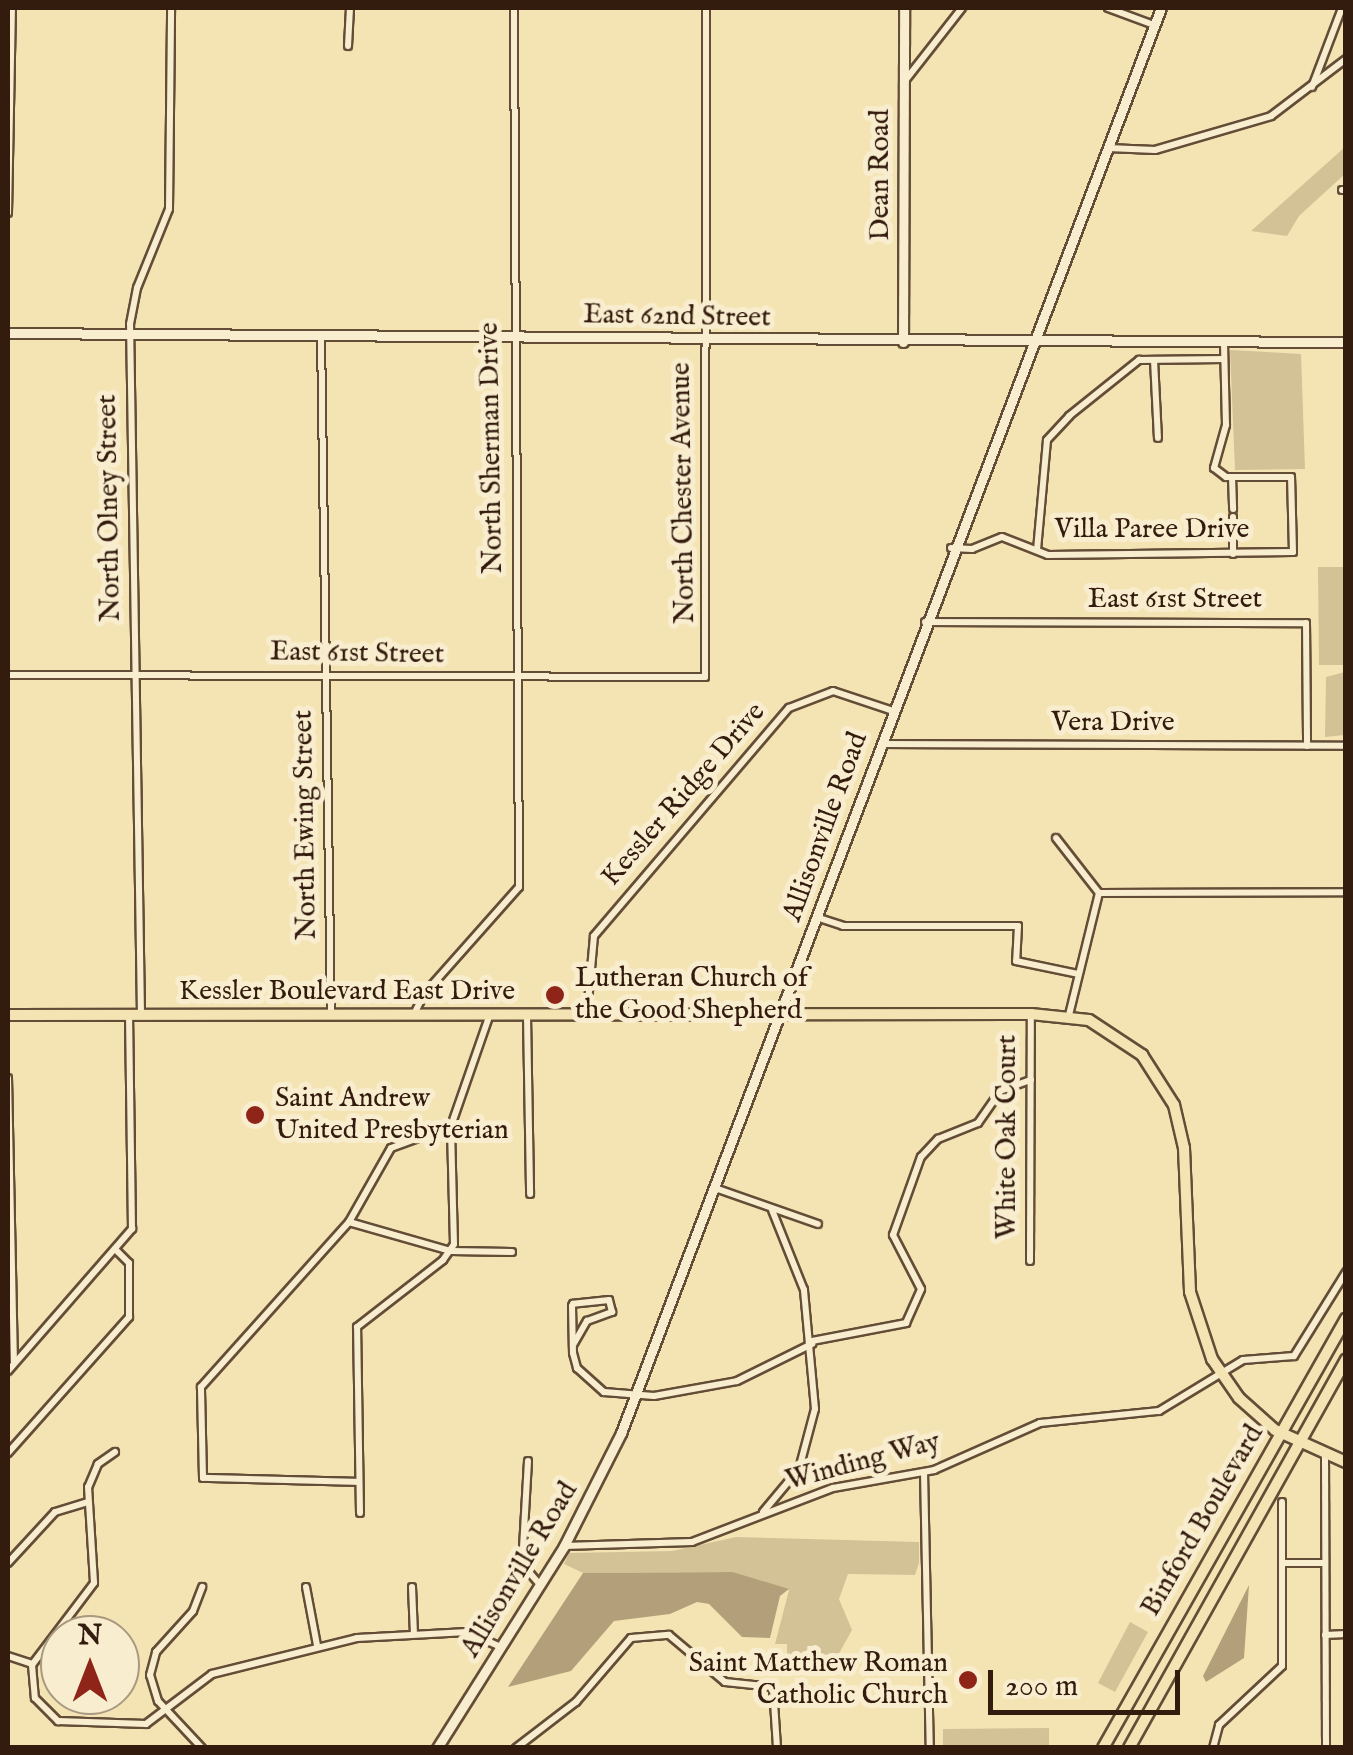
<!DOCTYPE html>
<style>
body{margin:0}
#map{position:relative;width:1353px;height:1755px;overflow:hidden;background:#f5e4b3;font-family:"IM FELL English",serif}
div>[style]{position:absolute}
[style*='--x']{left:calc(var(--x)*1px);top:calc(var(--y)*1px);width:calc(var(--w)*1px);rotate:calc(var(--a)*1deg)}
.green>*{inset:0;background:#d4c297}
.water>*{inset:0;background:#b3a07b}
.roads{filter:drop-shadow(2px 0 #644d37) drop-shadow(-2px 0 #644d37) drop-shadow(0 2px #644d37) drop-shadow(0 -2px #644d37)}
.street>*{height:6px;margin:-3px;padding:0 3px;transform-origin:3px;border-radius:3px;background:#f8edce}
.secondary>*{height:9px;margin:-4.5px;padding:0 4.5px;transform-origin:4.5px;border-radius:4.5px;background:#f8edce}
.primary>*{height:10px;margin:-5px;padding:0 5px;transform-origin:5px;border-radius:5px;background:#f5e4b3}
.dots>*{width:28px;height:28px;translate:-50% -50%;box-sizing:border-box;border:5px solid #f8edce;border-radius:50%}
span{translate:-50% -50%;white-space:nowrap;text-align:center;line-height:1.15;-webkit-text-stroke:10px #f8edce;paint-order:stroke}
.street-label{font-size:28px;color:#331b0e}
.poi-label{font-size:28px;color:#331b0e}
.left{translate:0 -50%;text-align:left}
.right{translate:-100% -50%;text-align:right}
.frame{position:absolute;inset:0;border:10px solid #331b0e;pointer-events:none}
.north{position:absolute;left:40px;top:1615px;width:100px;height:100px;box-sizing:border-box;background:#f8edce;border:2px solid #a99981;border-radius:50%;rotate:0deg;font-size:28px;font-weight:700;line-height:40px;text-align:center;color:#331b0e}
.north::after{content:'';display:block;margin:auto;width:35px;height:45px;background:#8f2418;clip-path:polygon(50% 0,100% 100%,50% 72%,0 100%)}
.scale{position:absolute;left:988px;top:1670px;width:192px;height:45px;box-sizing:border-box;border:5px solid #331b0e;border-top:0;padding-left:12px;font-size:30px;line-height:35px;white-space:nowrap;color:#331b0e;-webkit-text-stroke:8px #f8edce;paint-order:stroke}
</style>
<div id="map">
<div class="green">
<div style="clip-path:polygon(1345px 147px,1345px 174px,1299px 216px,1287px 236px,1251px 231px)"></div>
<div style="clip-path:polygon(1230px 350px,1301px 354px,1305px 469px,1235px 470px)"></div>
<div style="clip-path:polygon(1318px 567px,1345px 567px,1345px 665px,1319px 665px)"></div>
<div style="clip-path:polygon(1345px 672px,1345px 735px,1325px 737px,1326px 677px)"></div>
<div style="clip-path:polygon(736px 1537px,919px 1542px,919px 1563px,915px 1575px,848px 1574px,839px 1599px,852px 1630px,837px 1657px,787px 1659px,787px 1644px,775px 1644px,789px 1590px,733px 1572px,583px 1573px,564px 1564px,569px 1553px,672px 1551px)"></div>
<div style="clip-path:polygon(1130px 1622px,1148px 1632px,1115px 1692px,1098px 1683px)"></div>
<div style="clip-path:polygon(1049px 1728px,1049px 1747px,943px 1747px,943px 1729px)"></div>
</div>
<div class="water">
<div style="clip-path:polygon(733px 1572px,789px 1589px,780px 1596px,770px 1638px,742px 1637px,709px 1604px,697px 1602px,670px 1614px,614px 1621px,571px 1671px,508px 1687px,583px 1573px)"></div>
<div style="clip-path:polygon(1249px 1585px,1244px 1658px,1206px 1682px,1203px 1676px)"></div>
</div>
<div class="roads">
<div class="street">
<div style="--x:1108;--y:8;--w:49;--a:20.3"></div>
<div style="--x:348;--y:46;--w:38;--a:-87"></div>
<div style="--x:904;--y:82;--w:94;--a:-51.9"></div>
<div style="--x:1312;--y:87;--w:85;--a:-69.2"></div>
<div style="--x:1108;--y:148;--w:47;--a:2.4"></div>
<div style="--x:1155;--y:150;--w:121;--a:-16.3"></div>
<div style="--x:1271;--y:116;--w:94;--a:-37.2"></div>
<div style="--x:1342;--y:190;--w:4;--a:0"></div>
<div style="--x:8;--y:213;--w:205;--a:-88.9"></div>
<div style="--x:321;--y:335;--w:679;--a:89.16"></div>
<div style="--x:1154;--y:360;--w:78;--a:87.1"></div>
<div style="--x:1232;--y:477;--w:32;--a:88"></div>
<div style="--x:1233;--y:517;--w:37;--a:90"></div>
<div style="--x:951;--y:548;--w:21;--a:3"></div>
<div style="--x:972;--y:549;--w:32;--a:-22"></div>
<div style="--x:1002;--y:537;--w:49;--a:21.4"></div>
<div style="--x:1048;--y:555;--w:245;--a:-0.7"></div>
<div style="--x:1293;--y:552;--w:75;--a:-91.5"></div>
<div style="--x:1291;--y:477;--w:65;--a:180"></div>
<div style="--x:1226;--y:477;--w:15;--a:-143"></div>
<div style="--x:1214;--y:468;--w:45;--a:-74.4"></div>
<div style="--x:1226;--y:425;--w:84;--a:-91.4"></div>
<div style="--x:1037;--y:550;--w:110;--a:-84.8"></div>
<div style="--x:1047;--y:440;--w:33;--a:-47"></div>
<div style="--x:1069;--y:416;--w:90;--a:-38.7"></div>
<div style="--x:1139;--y:360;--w:85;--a:-0.7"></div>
<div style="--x:925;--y:622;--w:381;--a:0.2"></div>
<div style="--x:1306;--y:623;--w:123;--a:89.5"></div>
<div style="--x:8;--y:675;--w:697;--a:0.16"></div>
<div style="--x:705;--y:677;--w:669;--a:-89.91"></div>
<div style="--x:882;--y:744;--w:464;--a:0.2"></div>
<div style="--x:1056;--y:838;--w:70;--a:52"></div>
<div style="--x:1099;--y:893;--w:247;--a:-0.2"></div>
<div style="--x:816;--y:917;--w:28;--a:18"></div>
<div style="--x:843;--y:926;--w:175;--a:0"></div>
<div style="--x:1018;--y:926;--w:35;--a:93"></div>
<div style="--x:1016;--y:961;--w:63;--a:11.8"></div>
<div style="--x:587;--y:1013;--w:77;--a:-84.8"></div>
<div style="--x:594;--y:936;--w:300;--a:-49.5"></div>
<div style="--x:789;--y:708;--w:47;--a:-21.1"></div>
<div style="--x:833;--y:691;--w:63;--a:18.4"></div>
<div style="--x:141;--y:1014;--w:690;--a:-90.91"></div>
<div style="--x:130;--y:324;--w:37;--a:-79"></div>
<div style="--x:137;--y:288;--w:85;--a:-67.9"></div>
<div style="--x:169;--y:209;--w:201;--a:-89.4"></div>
<div style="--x:414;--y:1014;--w:22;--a:-63"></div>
<div style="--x:424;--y:994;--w:143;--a:-48.4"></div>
<div style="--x:519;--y:887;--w:879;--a:-90.33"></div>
<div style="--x:1069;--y:1015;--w:126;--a:-76.2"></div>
<div style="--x:527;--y:1016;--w:178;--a:89"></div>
<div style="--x:8;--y:1078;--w:284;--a:88.8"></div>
<div style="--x:715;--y:1188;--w:109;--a:19.3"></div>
<div style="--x:349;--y:1222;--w:106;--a:15.9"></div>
<div style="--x:451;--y:1251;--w:61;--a:0.9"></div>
<div style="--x:1030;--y:1261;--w:247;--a:-89.8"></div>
<div style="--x:812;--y:1341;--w:96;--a:-10.8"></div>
<div style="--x:906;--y:1323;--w:37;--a:-66"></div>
<div style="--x:921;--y:1289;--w:61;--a:-117.4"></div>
<div style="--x:893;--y:1235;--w:83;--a:-70.3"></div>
<div style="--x:921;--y:1157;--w:25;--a:-47"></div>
<div style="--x:938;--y:1139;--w:43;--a:-21.8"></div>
<div style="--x:978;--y:1123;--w:39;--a:-55"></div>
<div style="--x:1000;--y:1091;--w:33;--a:-20"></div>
<div style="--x:573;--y:1345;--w:28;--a:-60"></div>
<div style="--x:587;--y:1321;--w:27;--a:-20"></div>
<div style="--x:612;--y:1312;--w:12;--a:-104"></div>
<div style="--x:609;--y:1300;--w:36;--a:174"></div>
<div style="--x:573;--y:1304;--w:2;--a:117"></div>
<div style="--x:572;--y:1306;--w:47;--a:88.8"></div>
<div style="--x:573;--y:1353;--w:16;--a:75"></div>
<div style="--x:577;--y:1368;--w:36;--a:42"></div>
<div style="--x:604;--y:1392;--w:50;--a:4.6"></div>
<div style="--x:654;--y:1396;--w:84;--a:-10.2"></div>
<div style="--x:737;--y:1381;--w:84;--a:-26.3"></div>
<div style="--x:8;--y:1371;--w:189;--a:-48.9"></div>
<div style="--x:132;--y:1229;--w:214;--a:-90.8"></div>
<div style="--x:115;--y:1452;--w:21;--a:145"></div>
<div style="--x:98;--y:1464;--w:25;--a:113"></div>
<div style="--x:88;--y:1487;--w:96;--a:86.4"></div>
<div style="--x:94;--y:1583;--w:103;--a:127.1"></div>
<div style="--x:32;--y:1665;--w:33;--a:85"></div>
<div style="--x:35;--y:1698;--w:33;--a:45"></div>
<div style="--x:58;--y:1721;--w:88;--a:2"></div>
<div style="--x:146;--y:1724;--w:83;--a:-37.1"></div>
<div style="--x:212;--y:1674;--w:149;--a:-13.9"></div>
<div style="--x:357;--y:1638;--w:110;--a:-3.1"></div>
<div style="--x:467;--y:1632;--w:37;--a:24"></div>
<div style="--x:8;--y:1453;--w:182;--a:-48.3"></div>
<div style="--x:129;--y:1317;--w:54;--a:-90"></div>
<div style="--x:129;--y:1263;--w:20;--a:-135"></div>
<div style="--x:1325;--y:1456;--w:292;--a:89.8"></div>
<div style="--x:528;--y:1461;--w:103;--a:93.3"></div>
<div style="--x:522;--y:1564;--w:28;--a:49"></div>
<div style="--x:924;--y:1472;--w:276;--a:88.8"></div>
<div style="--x:359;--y:1482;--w:156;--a:-178.5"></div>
<div style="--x:203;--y:1478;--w:91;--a:-91.3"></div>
<div style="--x:201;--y:1387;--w:222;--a:-48.1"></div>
<div style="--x:349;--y:1222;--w:85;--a:-60.4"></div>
<div style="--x:391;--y:1148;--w:64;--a:-20.1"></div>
<div style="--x:763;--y:1512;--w:56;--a:-50.1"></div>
<div style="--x:799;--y:1469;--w:62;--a:-75.1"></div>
<div style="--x:815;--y:1409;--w:120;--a:-95.3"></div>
<div style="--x:804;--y:1290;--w:86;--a:-111.8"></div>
<div style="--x:360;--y:1513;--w:186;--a:-90.9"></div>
<div style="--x:357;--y:1327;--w:109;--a:-37.9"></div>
<div style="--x:443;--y:1260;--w:19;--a:-55"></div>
<div style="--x:454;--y:1244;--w:118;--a:-91.5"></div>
<div style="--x:451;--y:1126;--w:119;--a:-70.8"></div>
<div style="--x:564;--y:1546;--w:128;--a:-1.8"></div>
<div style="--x:692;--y:1542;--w:151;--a:-21"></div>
<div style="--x:833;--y:1488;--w:103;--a:-10.1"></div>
<div style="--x:934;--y:1470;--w:116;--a:-23.9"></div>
<div style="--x:1040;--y:1423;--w:120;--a:-5.8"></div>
<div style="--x:1159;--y:1411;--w:98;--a:-31.3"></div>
<div style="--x:1243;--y:1360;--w:51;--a:-4.5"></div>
<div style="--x:1294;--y:1356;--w:99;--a:-58.2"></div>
<div style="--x:8;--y:1563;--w:69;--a:-47.3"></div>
<div style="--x:55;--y:1512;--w:34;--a:-17"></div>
<div style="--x:1283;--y:1563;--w:42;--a:0"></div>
<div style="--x:306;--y:1587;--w:59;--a:79.3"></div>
<div style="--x:412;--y:1587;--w:47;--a:87.6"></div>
<div style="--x:1325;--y:1635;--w:21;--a:-3"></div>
<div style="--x:8;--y:1656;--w:26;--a:18"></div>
<div style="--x:202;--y:1748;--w:64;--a:-133.1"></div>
<div style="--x:158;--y:1701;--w:27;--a:-107"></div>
<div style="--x:150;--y:1675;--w:24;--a:-75"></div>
<div style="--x:156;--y:1652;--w:55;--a:-47.9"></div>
<div style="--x:193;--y:1611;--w:26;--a:-69"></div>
<div style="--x:516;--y:1748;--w:76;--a:-37.5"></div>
<div style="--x:576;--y:1702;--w:84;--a:-49.3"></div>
<div style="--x:631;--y:1638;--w:38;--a:-5"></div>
<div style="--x:669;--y:1635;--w:73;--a:40"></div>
<div style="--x:725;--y:1682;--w:48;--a:5.9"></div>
<div style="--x:773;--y:1687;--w:61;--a:86.2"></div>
<div style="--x:1213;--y:1748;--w:24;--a:-75"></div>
<div style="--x:1219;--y:1725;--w:86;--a:-43.1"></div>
<div style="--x:1282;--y:1666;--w:164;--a:-90"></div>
</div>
<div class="secondary">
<div style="--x:8;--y:333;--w:1338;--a:0.39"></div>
<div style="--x:903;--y:342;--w:334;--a:-89.8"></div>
<div style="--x:437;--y:1748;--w:239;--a:-57.8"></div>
<div style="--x:564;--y:1546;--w:127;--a:-63.2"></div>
<div style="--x:621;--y:1433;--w:1524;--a:-69.25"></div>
</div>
<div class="primary">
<div style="--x:8;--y:1015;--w:1023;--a:-0.06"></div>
<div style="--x:1031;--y:1014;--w:58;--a:5.9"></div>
<div style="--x:1089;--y:1020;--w:64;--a:33.4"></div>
<div style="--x:1142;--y:1055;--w:59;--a:57.4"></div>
<div style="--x:1174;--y:1105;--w:44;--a:76.9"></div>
<div style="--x:1184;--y:1148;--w:144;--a:87.6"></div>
<div style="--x:1190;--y:1292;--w:71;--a:71.8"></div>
<div style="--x:1212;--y:1359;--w:47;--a:55.3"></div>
<div style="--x:1239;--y:1398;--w:48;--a:41.6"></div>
<div style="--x:1275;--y:1430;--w:78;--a:24.3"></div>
<div style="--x:1103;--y:1748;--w:493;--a:-60.5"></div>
<div style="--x:1129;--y:1748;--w:445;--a:-60.8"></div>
</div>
</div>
<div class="dots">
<div style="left:555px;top:995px;background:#8f2418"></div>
<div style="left:255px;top:1115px;background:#8f2418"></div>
<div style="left:968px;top:1680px;background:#8f2418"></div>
</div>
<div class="street-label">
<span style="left:881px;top:175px;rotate:-90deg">Dean Road</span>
<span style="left:677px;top:317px;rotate:1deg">East 62nd Street</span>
<span style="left:492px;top:448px;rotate:-91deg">North Sherman Drive</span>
<span style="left:684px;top:493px;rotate:-91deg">North Chester Avenue</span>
<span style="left:110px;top:508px;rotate:-91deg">North Olney Street</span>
<span style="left:1152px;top:530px">Villa Paree Drive</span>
<span style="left:1175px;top:600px">East 61st Street</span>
<span style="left:357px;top:654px;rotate:1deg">East 61st Street</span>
<span style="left:1113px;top:723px">Vera Drive</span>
<span style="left:684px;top:795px;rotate:-49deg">Kessler Ridge Drive</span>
<span style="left:306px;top:825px;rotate:-91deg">North Ewing Street</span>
<span style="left:826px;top:827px;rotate:-70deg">Allisonville Road</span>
<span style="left:347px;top:992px">Kessler Boulevard East Drive</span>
<span style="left:1008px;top:1137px;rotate:-90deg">White Oak Court</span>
<span style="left:863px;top:1462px;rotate:-15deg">Winding Way</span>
<span style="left:1203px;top:1521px;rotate:-60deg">Binford Boulevard</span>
<span style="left:520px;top:1570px;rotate:-59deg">Allisonville Road</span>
</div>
<div class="poi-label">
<span class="left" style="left:575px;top:995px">Lutheran Church of<br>the Good Shepherd</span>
<span class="left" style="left:275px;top:1115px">Saint Andrew<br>United Presbyterian</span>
<span class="right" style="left:948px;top:1680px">Saint Matthew Roman<br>Catholic Church</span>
</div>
<div class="frame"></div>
<div class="north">N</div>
<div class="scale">200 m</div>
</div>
